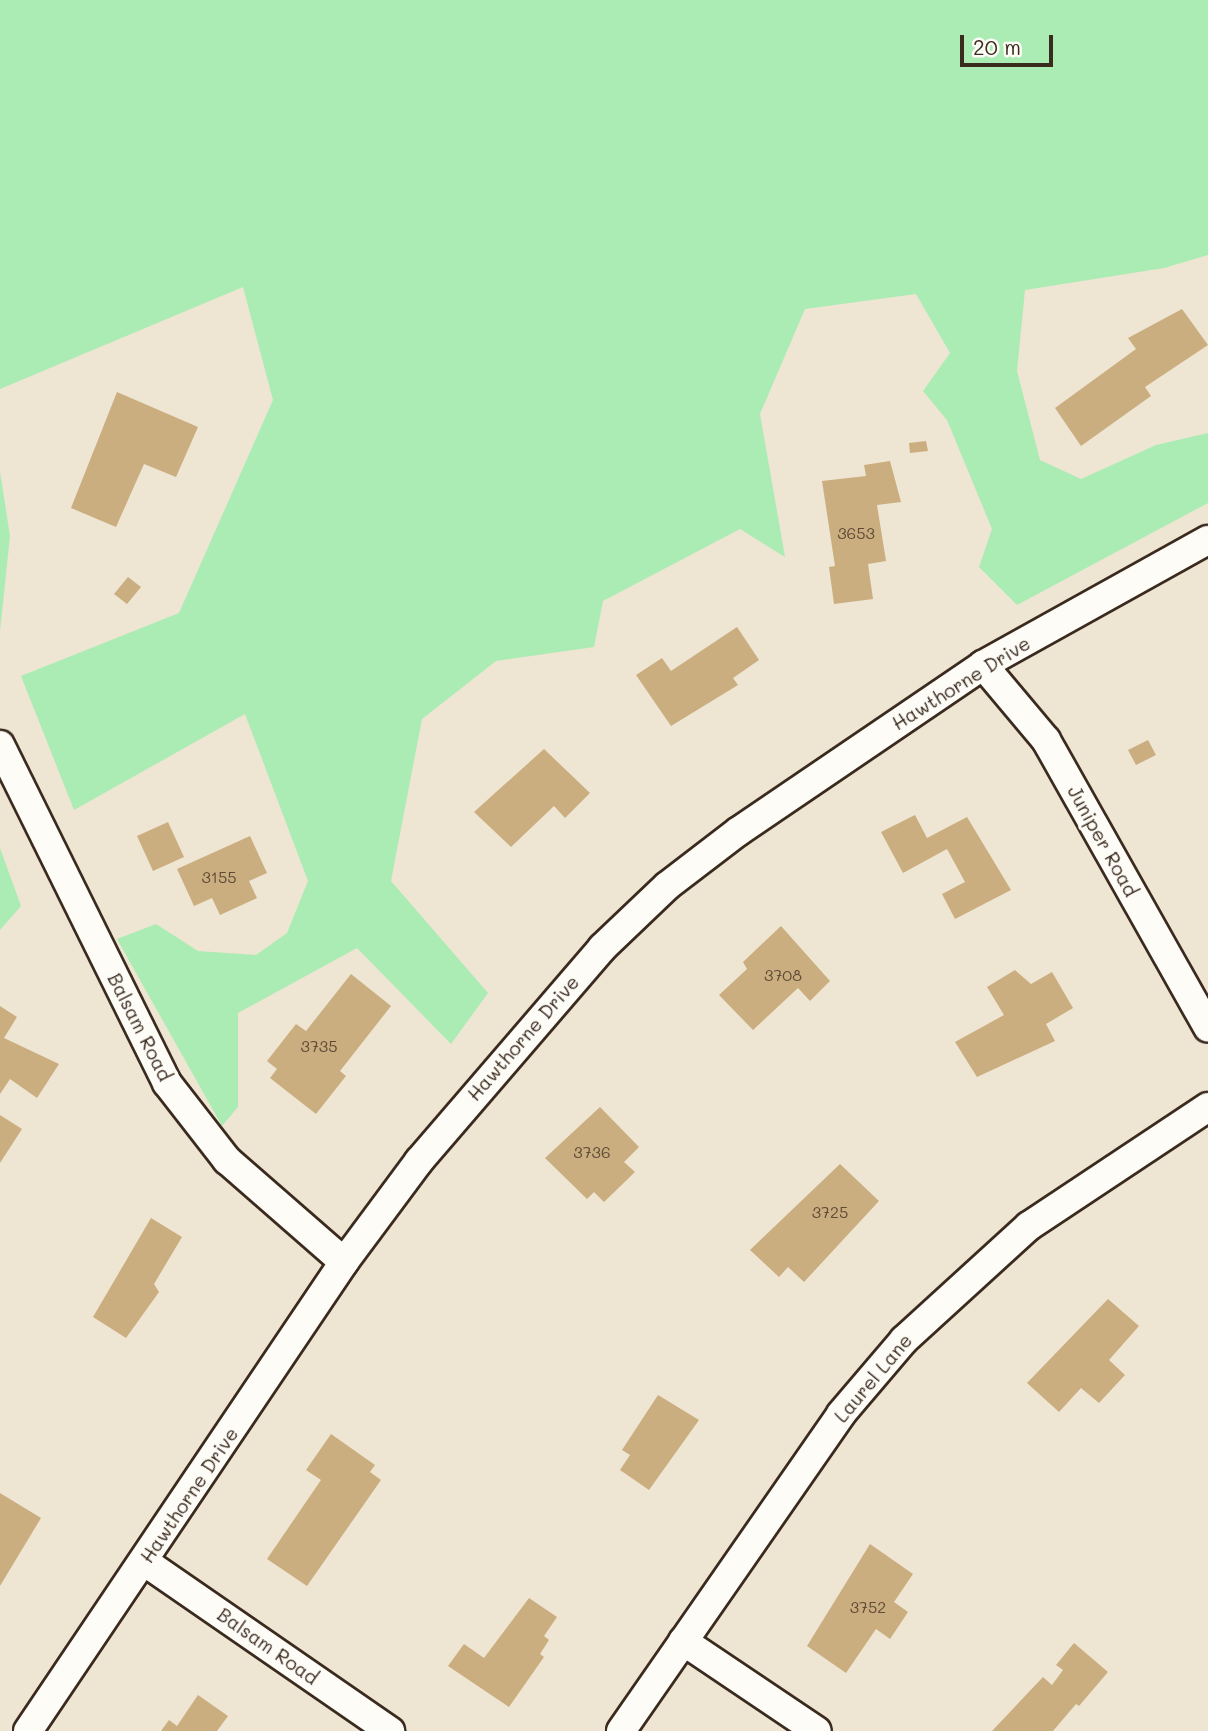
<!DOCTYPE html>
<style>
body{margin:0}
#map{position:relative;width:1208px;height:1731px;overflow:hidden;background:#eee5d3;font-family:Mali,sans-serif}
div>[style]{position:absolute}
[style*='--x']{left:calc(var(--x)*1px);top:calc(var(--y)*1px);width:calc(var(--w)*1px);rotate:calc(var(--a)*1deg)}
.green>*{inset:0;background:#abecb4}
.building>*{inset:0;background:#cbae80}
.roads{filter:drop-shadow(2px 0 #3b2a1e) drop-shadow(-2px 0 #3b2a1e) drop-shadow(0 2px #3b2a1e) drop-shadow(0 -2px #3b2a1e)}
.minor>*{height:28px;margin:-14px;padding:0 14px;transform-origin:14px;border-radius:14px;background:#fdfcf7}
span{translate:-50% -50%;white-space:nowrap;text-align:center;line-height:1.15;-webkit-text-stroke:6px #fdfcf7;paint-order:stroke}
.number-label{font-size:16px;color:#5f4b36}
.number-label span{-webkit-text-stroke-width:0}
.street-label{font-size:19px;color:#3b2a1e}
.scale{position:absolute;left:960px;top:35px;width:93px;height:32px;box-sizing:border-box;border:4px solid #3b2a1e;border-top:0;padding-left:9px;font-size:21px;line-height:24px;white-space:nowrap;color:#3b2a1e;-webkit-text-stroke:5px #fdfcf7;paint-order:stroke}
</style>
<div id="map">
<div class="green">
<div style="clip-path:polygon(0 0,1208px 0,1208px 255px,1164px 268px,1025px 290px,1017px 371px,1040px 460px,1081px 479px,1156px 445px,1208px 433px,1208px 503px,1017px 605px,979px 567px,992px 529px,947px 420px,923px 391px,950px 353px,916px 294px,805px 309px,760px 414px,785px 557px,740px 529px,603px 601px,594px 647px,496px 661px,422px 719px,391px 881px,488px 993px,451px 1044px,357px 948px,238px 1013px,238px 1107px,222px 1126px,117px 939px,156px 924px,198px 951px,256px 955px,287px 933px,308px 881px,245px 714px,74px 810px,21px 676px,179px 613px,273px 400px,243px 287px,0 389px)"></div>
<div style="clip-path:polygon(0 472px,10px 536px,0 631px)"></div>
<div style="clip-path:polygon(0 848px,21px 906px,0 930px)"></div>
</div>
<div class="building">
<div style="clip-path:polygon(1182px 309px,1208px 345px,1145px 387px,1151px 396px,1081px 446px,1055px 408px,1136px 349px,1128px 338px)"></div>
<div style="clip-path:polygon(117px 392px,198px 427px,176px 477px,144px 464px,116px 527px,71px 508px)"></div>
<div style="clip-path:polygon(926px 441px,928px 451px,910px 453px,909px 443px)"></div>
<div style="clip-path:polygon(890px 461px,901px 502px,877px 505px,886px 561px,868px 564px,873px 599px,834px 604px,829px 567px,835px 566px,822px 481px,866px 476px,864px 465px)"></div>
<div style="clip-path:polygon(128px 577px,141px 587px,127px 604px,114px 594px)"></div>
<div style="clip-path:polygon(737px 627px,759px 660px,733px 678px,738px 685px,671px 726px,636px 675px,662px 658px,671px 671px)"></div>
<div style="clip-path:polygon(1148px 740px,1156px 755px,1136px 765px,1128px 750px)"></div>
<div style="clip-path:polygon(544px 749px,590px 793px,565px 818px,554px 806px,511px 847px,474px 812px)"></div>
<div style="clip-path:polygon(915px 815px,927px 838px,967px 817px,1011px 890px,955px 919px,942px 894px,965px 882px,947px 849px,903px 873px,881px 832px)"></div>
<div style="clip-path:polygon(168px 822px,184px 857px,153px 871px,137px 836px)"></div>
<div style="clip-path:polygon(250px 836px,267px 873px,249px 881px,257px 898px,220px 915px,212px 898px,194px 906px,177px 869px)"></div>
<div style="clip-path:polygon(781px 926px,830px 981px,810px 1001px,798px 988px,753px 1030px,719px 995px,747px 969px,743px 962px)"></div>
<div style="clip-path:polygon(1015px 970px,1031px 984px,1052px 972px,1073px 1008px,1046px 1024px,1055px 1041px,977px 1077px,955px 1042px,1004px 1015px,987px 987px)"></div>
<div style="clip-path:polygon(351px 974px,391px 1006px,340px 1071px,346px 1076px,316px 1114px,270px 1078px,277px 1069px,267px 1061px,296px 1024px,306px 1031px)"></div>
<div style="clip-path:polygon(0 1006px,17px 1017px,4px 1038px,59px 1064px,37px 1098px,10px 1079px,0 1094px)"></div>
<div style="clip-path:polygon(600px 1107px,639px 1147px,624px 1162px,635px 1172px,604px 1202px,594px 1192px,587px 1199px,545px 1158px)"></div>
<div style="clip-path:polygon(0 1115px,22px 1129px,0 1163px)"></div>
<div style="clip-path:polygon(840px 1164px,879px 1201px,804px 1282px,788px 1267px,779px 1277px,750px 1250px)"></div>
<div style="clip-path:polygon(151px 1218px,182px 1237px,154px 1284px,159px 1292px,126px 1338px,93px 1317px)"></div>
<div style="clip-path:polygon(1108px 1299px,1139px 1326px,1109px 1360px,1125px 1375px,1099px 1403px,1081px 1388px,1059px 1412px,1027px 1383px)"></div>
<div style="clip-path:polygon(658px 1395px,699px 1420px,649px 1490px,620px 1470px,630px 1455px,622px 1450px)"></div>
<div style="clip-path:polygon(331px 1434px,375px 1465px,370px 1472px,381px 1480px,307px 1586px,267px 1559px,321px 1480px,306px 1470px)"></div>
<div style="clip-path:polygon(0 1493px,41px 1518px,0 1586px)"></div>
<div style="clip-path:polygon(870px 1544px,913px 1574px,894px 1602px,908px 1612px,890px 1639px,876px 1629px,846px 1673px,807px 1646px)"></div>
<div style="clip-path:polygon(529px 1598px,557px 1617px,544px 1636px,549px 1640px,540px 1654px,544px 1657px,509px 1707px,448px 1666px,464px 1644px,484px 1658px)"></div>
<div style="clip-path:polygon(1074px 1643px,1108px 1672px,1079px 1706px,1076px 1704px,1053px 1731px,992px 1731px,1043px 1677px,1052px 1685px,1063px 1670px,1056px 1665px)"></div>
<div style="clip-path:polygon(198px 1695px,228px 1716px,217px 1731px,161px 1731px,169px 1720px,177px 1726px)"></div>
</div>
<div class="roads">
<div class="minor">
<div style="--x:983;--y:665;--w:98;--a:50"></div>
<div style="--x:1046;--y:740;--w:330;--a:60.6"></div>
<div style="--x:0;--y:745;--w:377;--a:63.7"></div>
<div style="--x:167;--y:1083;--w:98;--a:52.1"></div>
<div style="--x:227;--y:1160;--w:155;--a:41.1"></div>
<div style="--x:145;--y:1562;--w:298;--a:34.6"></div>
<div style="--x:683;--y:1641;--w:161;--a:33.9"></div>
<div style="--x:28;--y:1731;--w:566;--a:-56.03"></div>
<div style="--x:344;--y:1262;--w:126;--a:-53.4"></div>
<div style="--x:419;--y:1161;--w:281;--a:-49.3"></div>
<div style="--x:602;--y:948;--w:90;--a:-43.6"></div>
<div style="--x:667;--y:886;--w:91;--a:-37.4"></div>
<div style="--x:739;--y:831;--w:295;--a:-34.2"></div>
<div style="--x:983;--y:665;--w:257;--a:-29.1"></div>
<div style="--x:621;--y:1731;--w:386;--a:-55.2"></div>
<div style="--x:841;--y:1414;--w:97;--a:-49.6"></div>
<div style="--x:904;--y:1340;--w:169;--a:-42.4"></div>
<div style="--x:1029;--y:1226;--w:215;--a:-33.6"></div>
</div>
</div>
<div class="number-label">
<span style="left:856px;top:533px">3653</span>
<span style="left:219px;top:877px">3155</span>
<span style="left:783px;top:975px">3708</span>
<span style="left:319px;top:1046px">3735</span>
<span style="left:592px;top:1152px">3736</span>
<span style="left:830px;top:1212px">3725</span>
<span style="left:868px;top:1607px">3752</span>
</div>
<div class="street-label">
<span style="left:961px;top:683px;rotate:-32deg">Hawthorne Drive</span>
<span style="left:1103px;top:841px;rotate:61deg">Juniper Road</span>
<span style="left:140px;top:1027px;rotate:63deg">Balsam Road</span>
<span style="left:523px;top:1038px;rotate:-49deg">Hawthorne Drive</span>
<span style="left:873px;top:1378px;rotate:-50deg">Laurel Lane</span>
<span style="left:189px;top:1495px;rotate:-56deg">Hawthorne Drive</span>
<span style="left:268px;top:1646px;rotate:35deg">Balsam Road</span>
</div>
<div class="scale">20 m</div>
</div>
